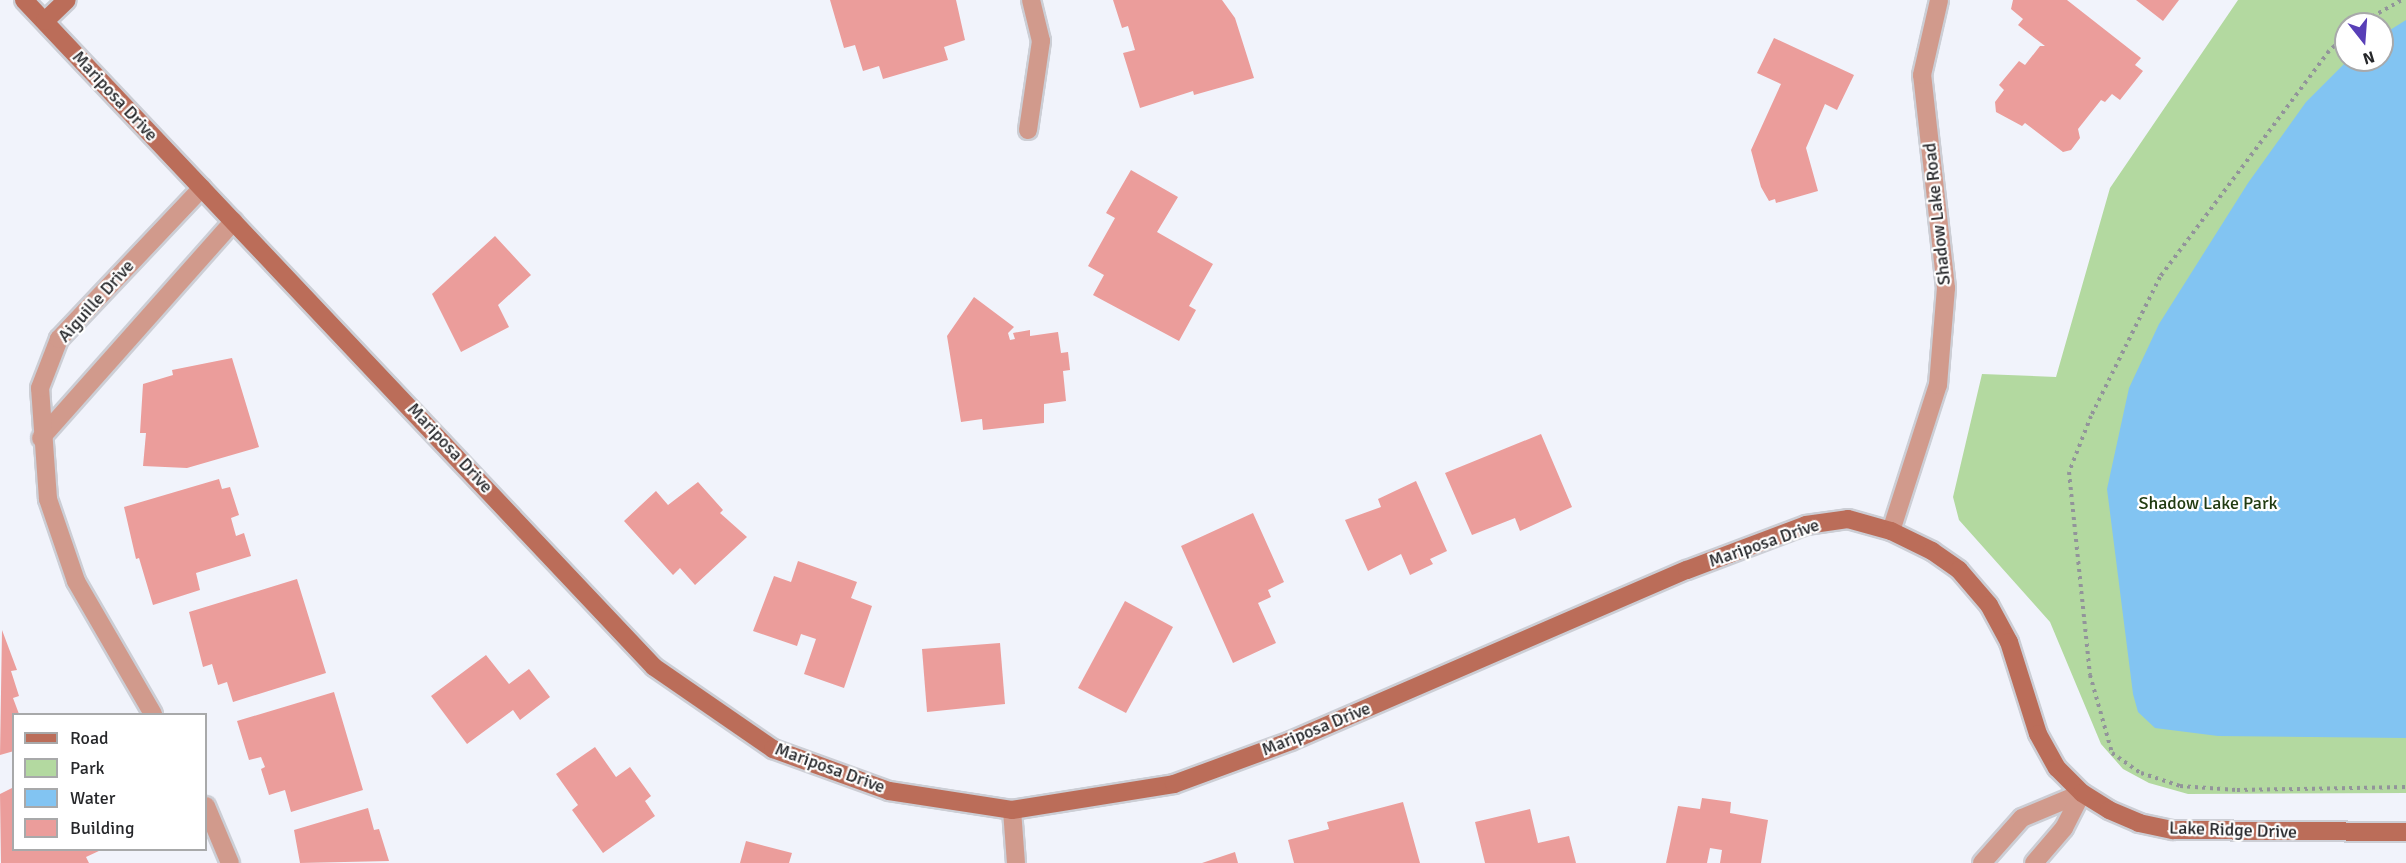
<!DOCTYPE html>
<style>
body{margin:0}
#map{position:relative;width:2406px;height:863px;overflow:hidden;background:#f1f3fb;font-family:Signika,sans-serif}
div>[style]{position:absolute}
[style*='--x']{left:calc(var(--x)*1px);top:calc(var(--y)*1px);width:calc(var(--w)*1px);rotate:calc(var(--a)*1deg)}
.green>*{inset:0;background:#b3d9a0}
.water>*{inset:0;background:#82c4f2}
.building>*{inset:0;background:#eb9d9b}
.path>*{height:4px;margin-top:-2px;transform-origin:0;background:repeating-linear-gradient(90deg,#92949a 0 3px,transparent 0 7.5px)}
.roads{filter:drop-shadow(2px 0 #ccced5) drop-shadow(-2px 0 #ccced5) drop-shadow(0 2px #ccced5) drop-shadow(0 -2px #ccced5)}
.street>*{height:18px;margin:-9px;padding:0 9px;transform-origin:9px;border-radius:9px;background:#d19a8c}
.secondary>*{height:18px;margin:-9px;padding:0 9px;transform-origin:9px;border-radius:9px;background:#bb6d59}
span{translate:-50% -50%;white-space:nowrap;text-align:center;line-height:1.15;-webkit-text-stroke:4.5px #fff;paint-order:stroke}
.street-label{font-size:18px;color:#26272a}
.park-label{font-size:18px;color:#213b11}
.legend{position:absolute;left:12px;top:713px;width:195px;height:138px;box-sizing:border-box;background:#fff;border:2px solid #a8a9aa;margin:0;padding:8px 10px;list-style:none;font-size:18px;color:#26272a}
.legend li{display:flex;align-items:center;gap:12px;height:30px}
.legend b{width:30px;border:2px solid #a8a9aa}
.north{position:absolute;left:2334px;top:12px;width:60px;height:60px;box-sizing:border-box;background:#fff;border:2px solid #a8a9aa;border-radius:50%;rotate:163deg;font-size:16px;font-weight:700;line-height:24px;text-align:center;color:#26272a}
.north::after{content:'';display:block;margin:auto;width:21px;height:27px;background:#583fb7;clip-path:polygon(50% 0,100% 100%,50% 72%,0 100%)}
</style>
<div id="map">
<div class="green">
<div style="clip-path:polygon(evenodd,2238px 0,2406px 0,2406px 793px,2188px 794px,2149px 783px,2123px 769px,2101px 744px,2050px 622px,1959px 520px,1953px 497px,1982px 374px,2056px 377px,2110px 188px,2238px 0,2346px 24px,2382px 24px,2382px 60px,2346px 60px,2346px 24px)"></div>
</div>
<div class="water">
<div style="clip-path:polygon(2406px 20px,2406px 738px,2218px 736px,2155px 728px,2138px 712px,2133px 694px,2107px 489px,2129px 388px,2159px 324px,2248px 183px,2306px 102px,2348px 60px,2382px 60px,2382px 35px)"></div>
</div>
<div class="building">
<div style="clip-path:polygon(830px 0,956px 0,965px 40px,944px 47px,948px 60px,883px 79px,879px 66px,863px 71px,855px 45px,844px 48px)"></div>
<div style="clip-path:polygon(1113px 0,1222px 0,1235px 18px,1254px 78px,1194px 95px,1193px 91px,1140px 108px,1123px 53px,1135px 50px,1128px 26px,1122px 28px)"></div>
<div style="clip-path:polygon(2013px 0,2067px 0,2141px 58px,2135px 65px,2143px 71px,2120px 100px,2112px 94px,2105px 102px,2101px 100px,2078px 129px,2080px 138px,2071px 150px,2063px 152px,2025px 123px,2022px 126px,1996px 112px,1995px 102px,2004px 90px,1999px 85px,2019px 61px,2025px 65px,2040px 46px,2045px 46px,2018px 25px,2023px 19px,2011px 9px)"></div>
<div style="clip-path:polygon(2136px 0,2179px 0,2163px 21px)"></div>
<div style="clip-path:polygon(1774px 38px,1854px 75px,1837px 110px,1825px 104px,1806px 148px,1818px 191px,1776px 203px,1775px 199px,1769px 201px,1761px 187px,1751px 150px,1781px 84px,1757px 73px)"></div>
<div style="clip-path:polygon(1131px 170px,1178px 197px,1157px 232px,1213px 264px,1189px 306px,1196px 310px,1179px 341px,1093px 295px,1104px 275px,1088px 266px,1115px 218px,1106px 213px)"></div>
<div style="clip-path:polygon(495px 236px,531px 275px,498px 305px,509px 327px,461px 352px,432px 294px)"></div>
<div style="clip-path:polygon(974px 297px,1014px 327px,1008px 333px,1010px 340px,1015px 339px,1013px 333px,1030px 330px,1030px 336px,1058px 332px,1061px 353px,1068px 352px,1070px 370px,1063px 371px,1066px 401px,1044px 404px,1044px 423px,983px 430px,982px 419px,961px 422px,947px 336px)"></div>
<div style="clip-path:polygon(232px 358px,259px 447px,187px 468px,143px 466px,146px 433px,140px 433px,143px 384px,173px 375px,172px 370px)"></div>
<div style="clip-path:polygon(1541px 434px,1572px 507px,1520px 531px,1515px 518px,1472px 535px,1445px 473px)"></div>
<div style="clip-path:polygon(219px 479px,222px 489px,230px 487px,239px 515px,231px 518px,236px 536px,244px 533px,251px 556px,196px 573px,200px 590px,153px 605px,139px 558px,136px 559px,124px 507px)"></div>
<div style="clip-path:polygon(1416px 481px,1447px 551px,1430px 559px,1433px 564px,1410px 575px,1401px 554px,1368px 571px,1345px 520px,1381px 507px,1378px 499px)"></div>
<div style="clip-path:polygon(698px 482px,723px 510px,720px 513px,747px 537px,695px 585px,680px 568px,673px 575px,624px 521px,656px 491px,668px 505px)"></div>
<div style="clip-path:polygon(1253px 513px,1284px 582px,1268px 590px,1271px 597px,1258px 603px,1276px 643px,1233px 663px,1181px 546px)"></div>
<div style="clip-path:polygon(798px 561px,857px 582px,851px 598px,872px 606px,844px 688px,804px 674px,816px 639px,801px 634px,797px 646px,753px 631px,774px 576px,791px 582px)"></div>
<div style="clip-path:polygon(297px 579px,326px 673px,233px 702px,227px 682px,218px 685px,212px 664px,203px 667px,189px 612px)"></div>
<div style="clip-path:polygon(1125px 601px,1173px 627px,1126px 713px,1078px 688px)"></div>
<div style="clip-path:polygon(2px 630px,17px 670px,11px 671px,19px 696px,13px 698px,19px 714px,14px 714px,14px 751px,0 755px)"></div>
<div style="clip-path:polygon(1000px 643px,1005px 704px,927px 712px,922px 649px)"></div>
<div style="clip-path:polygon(486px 655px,509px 684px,529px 669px,550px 697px,520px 720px,513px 710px,467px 744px,431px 696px)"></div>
<div style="clip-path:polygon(334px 692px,363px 790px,291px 812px,285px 790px,269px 795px,261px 769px,265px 767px,261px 757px,249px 760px,237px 721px)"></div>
<div style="clip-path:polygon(595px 747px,616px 777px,630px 767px,651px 796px,645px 801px,655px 816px,603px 853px,572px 810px,578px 805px,556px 774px)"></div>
<div style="clip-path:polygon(14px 787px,14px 850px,101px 850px,86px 857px,89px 863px,1px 863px,0 794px)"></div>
<div style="clip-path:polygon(1702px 798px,1731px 802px,1730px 813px,1768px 820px,1761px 863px,1720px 863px,1722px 850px,1710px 848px,1707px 863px,1666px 863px,1678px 806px,1700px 809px)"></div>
<div style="clip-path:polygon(1403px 802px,1420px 863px,1294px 863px,1288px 840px,1329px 829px,1327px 822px)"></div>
<div style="clip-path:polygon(368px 808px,374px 830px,379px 829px,389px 861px,300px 863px,294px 830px)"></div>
<div style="clip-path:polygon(1530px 809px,1538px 843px,1569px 836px,1576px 863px,1485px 863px,1475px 822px)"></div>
<div style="clip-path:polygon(746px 841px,792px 853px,789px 863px,740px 863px)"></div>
<div style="clip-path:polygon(1235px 852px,1238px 863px,1202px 863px)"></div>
</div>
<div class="path">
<div style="--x:2359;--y:24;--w:49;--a:-29.2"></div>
<div style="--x:2346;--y:36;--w:23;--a:139"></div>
<div style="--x:2329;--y:51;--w:282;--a:126.8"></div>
<div style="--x:2160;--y:277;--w:155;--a:116.4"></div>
<div style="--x:2091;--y:416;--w:60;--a:111.4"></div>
<div style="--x:2069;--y:472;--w:204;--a:84.1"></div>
<div style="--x:2090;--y:675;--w:81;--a:74.2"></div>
<div style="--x:2112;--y:753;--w:35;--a:35"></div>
<div style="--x:2141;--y:773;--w:41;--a:18.4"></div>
<div style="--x:2180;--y:786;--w:57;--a:4"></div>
<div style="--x:2237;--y:790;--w:169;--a:-1"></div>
</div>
<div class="roads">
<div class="street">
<div style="--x:1028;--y:130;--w:90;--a:-81.7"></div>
<div style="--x:1041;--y:41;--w:42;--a:-103.7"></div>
<div style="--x:41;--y:438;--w:290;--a:-48.4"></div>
<div style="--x:1891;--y:531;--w:153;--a:-72.2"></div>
<div style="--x:1938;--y:385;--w:97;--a:-85.3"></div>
<div style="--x:1946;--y:288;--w:214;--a:-96.4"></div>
<div style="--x:1922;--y:75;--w:77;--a:-77.2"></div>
<div style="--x:153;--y:714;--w:154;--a:-120.1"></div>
<div style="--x:76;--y:581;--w:87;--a:-108.9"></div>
<div style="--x:48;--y:499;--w:111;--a:-94.1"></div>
<div style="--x:40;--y:388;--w:53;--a:-68.8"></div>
<div style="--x:59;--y:339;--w:208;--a:-46.6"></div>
<div style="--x:206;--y:806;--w:62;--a:67.2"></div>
<div style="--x:1012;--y:810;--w:53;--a:85.7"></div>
<div style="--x:1982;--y:863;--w:60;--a:-48.4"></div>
<div style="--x:2022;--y:818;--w:65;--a:-22.6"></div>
<div style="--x:2034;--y:863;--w:46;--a:-49.4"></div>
<div style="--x:2064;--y:828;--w:39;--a:-63"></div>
</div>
<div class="secondary">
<div style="--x:24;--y:0;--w:917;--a:46.63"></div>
<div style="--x:654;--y:667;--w:145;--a:34.6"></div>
<div style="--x:773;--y:749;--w:123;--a:19.9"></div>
<div style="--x:889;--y:791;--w:124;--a:8.8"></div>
<div style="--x:1012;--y:810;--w:164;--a:-9.1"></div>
<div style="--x:1174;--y:784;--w:125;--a:-20.2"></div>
<div style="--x:1291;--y:741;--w:431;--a:-23.4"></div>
<div style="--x:1687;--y:570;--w:127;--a:-20.7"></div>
<div style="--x:1806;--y:525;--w:42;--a:-8.1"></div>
<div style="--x:1848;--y:519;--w:45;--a:15.6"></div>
<div style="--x:1891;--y:531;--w:46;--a:26"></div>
<div style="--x:1932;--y:551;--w:33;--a:35"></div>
<div style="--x:1959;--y:570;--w:46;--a:49.4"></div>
<div style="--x:1989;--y:605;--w:42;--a:61.6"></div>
<div style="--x:2009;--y:642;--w:96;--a:72.5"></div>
<div style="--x:2038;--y:734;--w:39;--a:61"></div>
<div style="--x:2057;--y:768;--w:35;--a:45"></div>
<div style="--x:2082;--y:793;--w:32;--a:32"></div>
<div style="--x:2109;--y:810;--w:33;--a:23"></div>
<div style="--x:2139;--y:823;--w:35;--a:12"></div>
<div style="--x:2173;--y:830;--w:233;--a:0.5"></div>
<div style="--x:45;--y:21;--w:30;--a:-44"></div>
</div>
</div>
<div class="street-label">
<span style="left:115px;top:96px;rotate:47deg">Mariposa Drive</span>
<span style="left:1937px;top:214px;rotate:-96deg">Shadow Lake Road</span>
<span style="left:96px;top:301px;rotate:-48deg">Aiguille Drive</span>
<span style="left:450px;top:448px;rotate:47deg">Mariposa Drive</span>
<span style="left:1764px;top:543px;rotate:-19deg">Mariposa Drive</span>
<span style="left:1316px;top:729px;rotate:-22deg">Mariposa Drive</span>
<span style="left:830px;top:768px;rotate:20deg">Mariposa Drive</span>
<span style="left:2233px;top:830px;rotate:2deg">Lake Ridge Drive</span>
</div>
<div class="park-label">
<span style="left:2208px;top:503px">Shadow Lake Park</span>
</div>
<ul class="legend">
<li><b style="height:8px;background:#bb6d59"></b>Road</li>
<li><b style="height:16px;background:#b3d9a0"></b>Park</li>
<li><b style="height:16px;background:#82c4f2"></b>Water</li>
<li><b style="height:16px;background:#eb9d9b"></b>Building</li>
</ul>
<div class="north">N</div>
</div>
